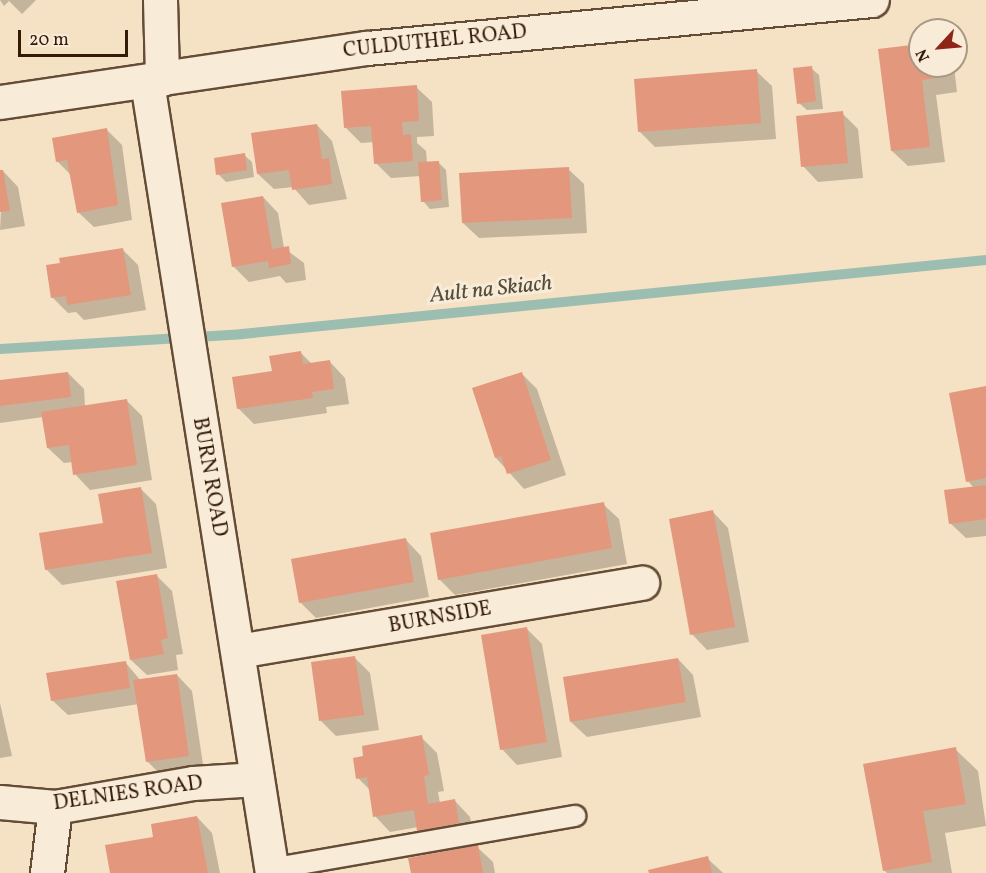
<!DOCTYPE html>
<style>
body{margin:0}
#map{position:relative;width:986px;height:873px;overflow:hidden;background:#f5e1c4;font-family:Vollkorn,serif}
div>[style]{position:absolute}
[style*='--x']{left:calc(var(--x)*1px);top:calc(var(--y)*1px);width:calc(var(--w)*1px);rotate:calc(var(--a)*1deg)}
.shadow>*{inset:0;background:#0003}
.stream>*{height:10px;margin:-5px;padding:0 5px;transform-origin:5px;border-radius:5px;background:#9cbeb1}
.building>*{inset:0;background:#e3977d}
.roads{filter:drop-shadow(2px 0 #654c36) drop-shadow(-2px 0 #654c36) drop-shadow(0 2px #654c36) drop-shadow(0 -2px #654c36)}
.service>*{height:20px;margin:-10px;padding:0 10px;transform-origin:10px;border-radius:10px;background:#f8ecd9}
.minor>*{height:33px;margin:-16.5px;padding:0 16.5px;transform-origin:16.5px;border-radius:16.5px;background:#f8ecd9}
.secondary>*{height:33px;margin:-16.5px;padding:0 16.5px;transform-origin:16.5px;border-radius:16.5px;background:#f8ecd9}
span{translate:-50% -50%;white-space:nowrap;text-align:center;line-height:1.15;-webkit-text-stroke:6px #f8ecd9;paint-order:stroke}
.street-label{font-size:21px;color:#351b07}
.water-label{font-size:22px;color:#544c3a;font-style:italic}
.north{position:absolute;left:908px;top:18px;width:60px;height:60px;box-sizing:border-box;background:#f8ecd9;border:2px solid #aa9885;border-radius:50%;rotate:244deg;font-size:16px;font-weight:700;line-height:24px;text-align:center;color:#351b07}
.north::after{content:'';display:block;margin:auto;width:21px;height:27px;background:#8f2418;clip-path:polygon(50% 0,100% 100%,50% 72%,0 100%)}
.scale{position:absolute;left:18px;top:30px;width:110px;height:27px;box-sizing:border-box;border:3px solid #351b07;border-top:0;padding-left:8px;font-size:18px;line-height:21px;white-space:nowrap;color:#351b07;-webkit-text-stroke:4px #f8ecd9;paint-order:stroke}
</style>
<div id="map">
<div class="shadow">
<div style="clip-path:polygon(0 0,36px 0,22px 14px,9px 1px,4px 6px)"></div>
<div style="clip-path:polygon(920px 45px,920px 66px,954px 66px,957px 92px,936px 95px,945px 162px,908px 166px,892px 151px)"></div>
<div style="clip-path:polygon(811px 68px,819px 75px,823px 109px,807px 110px,799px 103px)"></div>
<div style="clip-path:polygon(756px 71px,772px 86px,776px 139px,655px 147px,640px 132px)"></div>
<div style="clip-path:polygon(416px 87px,432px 102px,434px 136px,417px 137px,417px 143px,426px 151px,427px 163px,438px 162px,446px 170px,449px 207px,430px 209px,423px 201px,421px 176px,391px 178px,376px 163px,374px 142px,361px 143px,345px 127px)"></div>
<div style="clip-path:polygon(842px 113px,858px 129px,863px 178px,818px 182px,803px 166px)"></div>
<div style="clip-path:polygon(317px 125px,332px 141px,347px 199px,309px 205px,293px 187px,274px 189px,258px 174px)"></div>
<div style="clip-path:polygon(106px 129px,122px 145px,132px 220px,94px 227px,78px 212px,71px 175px,57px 161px)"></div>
<div style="clip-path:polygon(244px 155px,252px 162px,254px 177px,226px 182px,218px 174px)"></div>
<div style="clip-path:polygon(568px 169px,584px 184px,587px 233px,479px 238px,463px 223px)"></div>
<div style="clip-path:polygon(3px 171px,18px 187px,25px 226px,0 230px)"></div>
<div style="clip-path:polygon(263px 197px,278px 213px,284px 248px,304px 263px,306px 280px,286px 283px,280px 276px,249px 282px,233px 266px)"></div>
<div style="clip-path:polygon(122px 249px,138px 265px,146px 310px,84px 320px,76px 312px,68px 313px,52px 297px)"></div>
<div style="clip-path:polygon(301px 353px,312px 364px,330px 362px,345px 378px,349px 404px,326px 407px,327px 413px,254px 424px,238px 408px,273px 373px)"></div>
<div style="clip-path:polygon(68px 373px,84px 389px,85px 407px,126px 400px,142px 416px,152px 480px,90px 490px,75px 474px,73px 462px,64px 463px,48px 448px,43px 417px,0 423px,0 382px)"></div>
<div style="clip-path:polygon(521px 373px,537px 389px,566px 475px,524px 489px,496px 458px)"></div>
<div style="clip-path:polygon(986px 387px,986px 536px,966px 538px,950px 523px,974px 488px,968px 481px)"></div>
<div style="clip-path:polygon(141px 489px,156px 504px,167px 568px,62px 585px,46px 569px,105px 524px)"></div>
<div style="clip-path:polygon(603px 504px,619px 519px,627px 564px,455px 595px,439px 579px)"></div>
<div style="clip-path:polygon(713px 512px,728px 528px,749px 642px,707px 650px,692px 634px)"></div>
<div style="clip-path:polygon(406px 540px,421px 556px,429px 597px,316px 618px,300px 602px)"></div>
<div style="clip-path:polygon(157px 576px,172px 591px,183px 654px,176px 655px,178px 670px,147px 675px,131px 660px)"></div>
<div style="clip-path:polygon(526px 628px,542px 644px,562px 757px,517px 765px,502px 749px)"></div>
<div style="clip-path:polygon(355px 658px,370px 673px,379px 730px,336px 736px,321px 721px)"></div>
<div style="clip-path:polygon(678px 659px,693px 675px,701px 717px,587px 737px,571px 722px)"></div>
<div style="clip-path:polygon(125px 662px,141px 681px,177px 675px,192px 691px,204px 771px,163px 777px,147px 761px,139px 704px,68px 715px,52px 700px)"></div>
<div style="clip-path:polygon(0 703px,12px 756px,0 758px)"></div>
<div style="clip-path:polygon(421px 737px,437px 753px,444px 791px,438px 792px,440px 803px,455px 801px,470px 817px,474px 839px,434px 845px,418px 827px,390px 832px,375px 816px,371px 791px,358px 778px)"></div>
<div style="clip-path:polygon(955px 749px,978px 771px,986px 826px,945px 833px,952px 873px,887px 873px,884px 870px)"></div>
<div style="clip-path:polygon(197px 817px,212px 833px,220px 873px,112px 873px)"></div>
<div style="clip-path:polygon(477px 847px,493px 862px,495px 873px,413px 873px)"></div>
<div style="clip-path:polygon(707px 858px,723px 873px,650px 873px)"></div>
</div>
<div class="stream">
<div style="--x:0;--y:349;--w:242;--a:-3.5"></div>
<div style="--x:242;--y:334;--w:748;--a:-5.68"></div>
</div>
<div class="building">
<div style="clip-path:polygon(920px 44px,920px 66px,941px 66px,942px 77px,922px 80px,930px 147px,891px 151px,878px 49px)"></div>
<div style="clip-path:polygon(812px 66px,816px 101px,797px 104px,793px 68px)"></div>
<div style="clip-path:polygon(757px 69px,761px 123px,638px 132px,634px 79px)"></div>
<div style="clip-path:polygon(417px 85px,419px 121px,402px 122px,403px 135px,411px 134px,413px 161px,374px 164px,371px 126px,344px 128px,341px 91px)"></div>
<div style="clip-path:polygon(843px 111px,848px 163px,801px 167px,796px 116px)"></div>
<div style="clip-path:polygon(317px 124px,322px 159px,329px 158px,332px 184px,292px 190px,289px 170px,257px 174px,251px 133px)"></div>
<div style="clip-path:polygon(107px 128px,118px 205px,77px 213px,67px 160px,56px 162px,52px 138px)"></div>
<div style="clip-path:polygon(245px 153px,247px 170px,216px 175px,214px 158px)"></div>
<div style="clip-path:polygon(439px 161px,442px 200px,421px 202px,418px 162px)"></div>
<div style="clip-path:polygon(569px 167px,572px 218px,462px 223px,459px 173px)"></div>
<div style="clip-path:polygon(0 170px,3px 170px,10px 211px,0 212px)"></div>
<div style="clip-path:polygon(263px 196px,272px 249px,289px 246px,291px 264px,269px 268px,268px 261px,232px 267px,221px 203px)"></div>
<div style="clip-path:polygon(123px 248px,131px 295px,67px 305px,66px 296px,51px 298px,46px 265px,60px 263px,59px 258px)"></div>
<div style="clip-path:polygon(301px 351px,303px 364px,330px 360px,334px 389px,312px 392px,313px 398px,237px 409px,232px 377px,272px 371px,269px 356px)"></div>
<div style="clip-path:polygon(68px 372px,71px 397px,0 406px,0 380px)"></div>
<div style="clip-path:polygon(522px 372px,551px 460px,507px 474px,501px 456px,495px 458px,472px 388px)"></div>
<div style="clip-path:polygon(986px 386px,986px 478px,966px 482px,949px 393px)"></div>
<div style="clip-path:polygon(127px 399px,137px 465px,73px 475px,69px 445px,47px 448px,41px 412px)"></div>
<div style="clip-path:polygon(986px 485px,986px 519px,949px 524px,944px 490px)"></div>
<div style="clip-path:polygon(141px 487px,152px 553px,45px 570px,39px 533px,103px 523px,98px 494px)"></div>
<div style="clip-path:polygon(604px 502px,612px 548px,438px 580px,430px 533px)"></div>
<div style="clip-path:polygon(713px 510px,735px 627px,690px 635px,669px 519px)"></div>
<div style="clip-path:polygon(406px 538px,414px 582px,299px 603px,291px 559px)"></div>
<div style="clip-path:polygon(157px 574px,168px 638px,161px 640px,164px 654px,130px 660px,116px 581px)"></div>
<div style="clip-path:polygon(527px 627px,547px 742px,500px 750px,481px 635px)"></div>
<div style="clip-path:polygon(355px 656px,364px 715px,319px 721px,311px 662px)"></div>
<div style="clip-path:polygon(678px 658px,686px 702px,570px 722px,563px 677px)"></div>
<div style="clip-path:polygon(126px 661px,130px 688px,51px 701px,46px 673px)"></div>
<div style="clip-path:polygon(177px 674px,189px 756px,146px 762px,133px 680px)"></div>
<div style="clip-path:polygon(422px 735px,429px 775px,424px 776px,428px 804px,455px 799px,459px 823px,417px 831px,414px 810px,373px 817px,367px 777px,356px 779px,353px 758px,363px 756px,362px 746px)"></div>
<div style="clip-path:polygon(956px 747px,966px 804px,923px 811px,932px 862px,883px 871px,863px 764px)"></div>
<div style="clip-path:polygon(197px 816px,208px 873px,110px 873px,105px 845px,153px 837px,151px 824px)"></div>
<div style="clip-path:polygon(478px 845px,483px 873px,411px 873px,408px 858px)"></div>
<div style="clip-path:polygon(708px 856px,712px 873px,649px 873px,648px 870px)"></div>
</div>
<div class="roads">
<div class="service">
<div style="--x:271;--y:869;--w:309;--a:-9.9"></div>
</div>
<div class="minor">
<div style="--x:160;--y:0;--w:79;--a:88.5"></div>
<div style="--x:147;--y:82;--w:801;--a:81.02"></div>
<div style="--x:238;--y:651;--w:410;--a:-9.6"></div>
<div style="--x:0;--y:802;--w:55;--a:5.2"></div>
<div style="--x:55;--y:807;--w:140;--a:-9.9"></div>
<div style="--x:193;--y:783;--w:64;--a:-3.6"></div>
<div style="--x:47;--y:873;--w:66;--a:-83.1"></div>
</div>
<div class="secondary">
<div style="--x:0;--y:102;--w:371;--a:-8.4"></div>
<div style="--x:367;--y:48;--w:507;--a:-5.43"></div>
</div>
</div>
<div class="street-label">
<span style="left:435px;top:42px;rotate:-6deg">CULDUTHEL ROAD</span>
<span style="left:209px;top:477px;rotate:80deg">BURN ROAD</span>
<span style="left:440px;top:618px;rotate:-10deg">BURNSIDE</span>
<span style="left:128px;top:794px;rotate:-8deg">DELNIES ROAD</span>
</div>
<div class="water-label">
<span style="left:491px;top:290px;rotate:-6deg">Ault na Skiach</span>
</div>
<div class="north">N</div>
<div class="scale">20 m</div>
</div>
